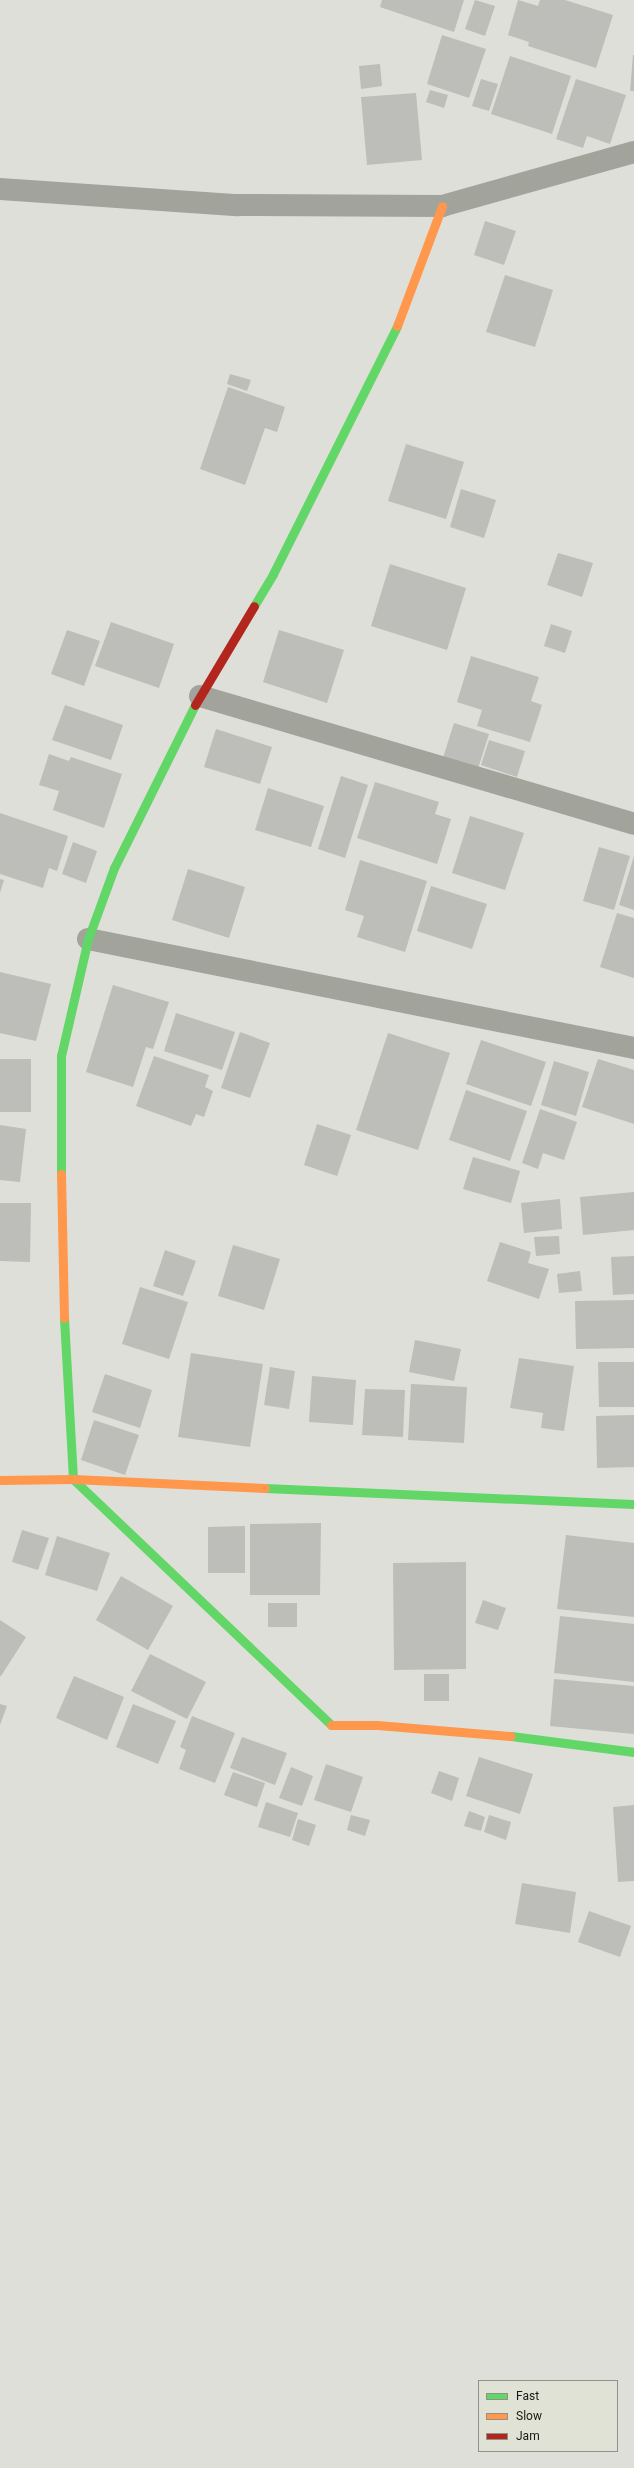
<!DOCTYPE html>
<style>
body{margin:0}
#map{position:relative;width:634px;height:2468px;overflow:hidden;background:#dfdfd9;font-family:Roboto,sans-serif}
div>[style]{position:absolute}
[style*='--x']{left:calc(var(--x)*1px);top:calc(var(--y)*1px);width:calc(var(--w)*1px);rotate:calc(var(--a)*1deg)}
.building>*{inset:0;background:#bdbdb9}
.street>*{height:22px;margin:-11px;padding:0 11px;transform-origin:11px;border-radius:11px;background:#a2a39b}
.fast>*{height:9px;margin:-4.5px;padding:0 4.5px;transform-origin:4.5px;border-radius:4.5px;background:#63d668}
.slow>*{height:9px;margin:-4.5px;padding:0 4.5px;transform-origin:4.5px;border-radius:4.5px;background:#ff974d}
.jam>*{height:9px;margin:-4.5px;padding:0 4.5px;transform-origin:4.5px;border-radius:4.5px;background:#b3261e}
span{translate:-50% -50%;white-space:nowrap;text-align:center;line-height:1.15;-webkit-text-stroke:3px #e1e2d6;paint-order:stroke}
.legend{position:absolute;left:478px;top:2380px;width:140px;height:72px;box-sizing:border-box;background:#e1e2d6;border:1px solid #909188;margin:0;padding:5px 7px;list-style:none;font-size:12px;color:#171713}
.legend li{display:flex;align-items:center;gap:8px;height:20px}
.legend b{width:20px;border:1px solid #909188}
</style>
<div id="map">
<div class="building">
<div style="clip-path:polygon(382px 0,464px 0,454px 32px,380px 7px)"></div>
<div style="clip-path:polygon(475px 0,495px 6px,485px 36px,465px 29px)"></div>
<div style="clip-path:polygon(518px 0,538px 6px,540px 0,565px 0,613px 15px,596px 68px,528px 46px,529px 42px,508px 35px)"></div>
<div style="clip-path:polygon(442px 35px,486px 49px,469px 98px,427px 84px)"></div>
<div style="clip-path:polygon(633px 55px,634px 55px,634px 91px,630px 91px)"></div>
<div style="clip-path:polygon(510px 56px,571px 76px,552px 134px,491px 114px)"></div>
<div style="clip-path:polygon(380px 64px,382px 86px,361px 89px,359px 66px)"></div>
<div style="clip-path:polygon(481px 79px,498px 84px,489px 111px,472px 106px)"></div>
<div style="clip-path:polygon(576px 79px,626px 95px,610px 144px,587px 136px,583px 148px,556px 139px)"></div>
<div style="clip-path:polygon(430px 90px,448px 95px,444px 108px,426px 102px)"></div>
<div style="clip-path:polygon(416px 93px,422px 160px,367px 165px,361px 97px)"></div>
<div style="clip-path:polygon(485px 221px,516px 231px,504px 265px,474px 255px)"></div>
<div style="clip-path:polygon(505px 275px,553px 290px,535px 347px,486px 332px)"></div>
<div style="clip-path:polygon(230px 374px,251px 380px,247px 391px,227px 384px)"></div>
<div style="clip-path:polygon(228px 387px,285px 407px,277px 432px,265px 428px,245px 485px,200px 469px)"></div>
<div style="clip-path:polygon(406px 444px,464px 462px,446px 519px,388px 501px)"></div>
<div style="clip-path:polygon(461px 489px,496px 500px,484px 538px,450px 527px)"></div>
<div style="clip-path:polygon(558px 553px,593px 563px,582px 597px,547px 585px)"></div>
<div style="clip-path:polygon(390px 564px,466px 588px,447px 650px,371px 626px)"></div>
<div style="clip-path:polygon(111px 622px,174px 644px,159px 688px,95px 666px)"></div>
<div style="clip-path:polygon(551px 624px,572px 631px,565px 653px,544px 646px)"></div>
<div style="clip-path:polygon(67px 630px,100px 641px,84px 686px,51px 674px)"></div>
<div style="clip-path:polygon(279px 630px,344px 650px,327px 703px,263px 682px)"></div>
<div style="clip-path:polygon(471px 656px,539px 677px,531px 701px,542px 705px,530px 742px,477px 726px,482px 710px,457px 702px)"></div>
<div style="clip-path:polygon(65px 705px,123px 725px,111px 760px,52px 740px)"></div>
<div style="clip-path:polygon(454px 723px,489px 734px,477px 772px,442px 761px)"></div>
<div style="clip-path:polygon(216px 729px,272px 747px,260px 784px,204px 767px)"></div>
<div style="clip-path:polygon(489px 740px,525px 751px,517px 777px,481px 765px)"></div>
<div style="clip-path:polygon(49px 754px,69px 761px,71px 757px,122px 774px,104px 828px,53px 810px,59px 791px,39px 785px)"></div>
<div style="clip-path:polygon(341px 776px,368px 785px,345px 858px,318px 849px)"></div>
<div style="clip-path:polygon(375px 782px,439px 802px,435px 814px,451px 819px,437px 864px,357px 838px)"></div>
<div style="clip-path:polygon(268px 788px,324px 806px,311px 847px,255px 830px)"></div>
<div style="clip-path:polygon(0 813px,68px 836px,57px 871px,49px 868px,43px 888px,0 874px)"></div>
<div style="clip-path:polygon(470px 816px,524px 833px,505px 890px,452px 873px)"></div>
<div style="clip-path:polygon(73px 842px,97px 851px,86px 883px,62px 874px)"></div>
<div style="clip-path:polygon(599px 847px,630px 856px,614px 910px,583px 901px)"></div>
<div style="clip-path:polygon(634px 856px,634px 910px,619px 905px)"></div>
<div style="clip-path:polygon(360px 860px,427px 881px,405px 952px,357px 937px,364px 916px,345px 910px)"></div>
<div style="clip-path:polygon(188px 869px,245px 887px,229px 938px,172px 920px)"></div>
<div style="clip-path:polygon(0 879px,4px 880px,0 893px)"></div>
<div style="clip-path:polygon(431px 886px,487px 904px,472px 949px,417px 931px)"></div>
<div style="clip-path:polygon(617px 913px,634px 918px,634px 978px,600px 967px)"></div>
<div style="clip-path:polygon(0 972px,51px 984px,36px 1041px,0 1033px)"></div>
<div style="clip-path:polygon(113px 985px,169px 1002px,153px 1049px,146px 1047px,133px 1087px,86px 1072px)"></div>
<div style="clip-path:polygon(176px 1013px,235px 1032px,222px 1070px,164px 1051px)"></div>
<div style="clip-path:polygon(240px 1032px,270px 1043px,250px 1098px,221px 1088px)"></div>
<div style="clip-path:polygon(388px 1033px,450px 1053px,418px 1150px,356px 1130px)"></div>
<div style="clip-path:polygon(481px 1040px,546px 1062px,531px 1106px,466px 1084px)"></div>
<div style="clip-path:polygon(154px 1056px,209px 1075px,205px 1087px,213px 1091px,204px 1117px,196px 1114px,191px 1126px,136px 1106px)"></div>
<div style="clip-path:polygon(0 1059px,31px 1059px,31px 1112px,0 1112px)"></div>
<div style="clip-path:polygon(598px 1059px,634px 1070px,634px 1124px,582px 1107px)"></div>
<div style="clip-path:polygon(554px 1061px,589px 1072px,576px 1116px,541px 1105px)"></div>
<div style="clip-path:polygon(466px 1090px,527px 1111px,510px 1161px,449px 1140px)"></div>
<div style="clip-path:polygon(540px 1109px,577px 1122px,564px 1160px,543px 1153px,538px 1169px,522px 1163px)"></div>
<div style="clip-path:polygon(317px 1124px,351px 1135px,337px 1176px,304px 1165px)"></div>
<div style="clip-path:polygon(0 1125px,26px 1129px,20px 1182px,0 1180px)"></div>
<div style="clip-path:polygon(473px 1157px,520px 1171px,511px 1203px,463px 1189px)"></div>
<div style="clip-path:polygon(634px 1192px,634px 1230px,583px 1235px,580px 1197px)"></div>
<div style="clip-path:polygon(560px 1199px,562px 1229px,524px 1233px,521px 1203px)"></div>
<div style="clip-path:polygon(0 1203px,31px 1203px,30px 1262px,0 1261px)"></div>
<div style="clip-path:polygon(559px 1236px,560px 1254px,536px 1256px,534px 1237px)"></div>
<div style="clip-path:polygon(500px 1242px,531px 1252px,528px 1263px,549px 1269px,539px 1299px,487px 1281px)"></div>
<div style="clip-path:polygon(233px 1245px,280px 1259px,264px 1310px,218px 1296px)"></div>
<div style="clip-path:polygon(165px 1250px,196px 1261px,183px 1296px,153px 1286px)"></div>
<div style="clip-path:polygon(634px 1256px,634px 1294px,613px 1295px,611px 1257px)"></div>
<div style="clip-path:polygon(580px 1271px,582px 1291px,559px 1293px,557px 1274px)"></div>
<div style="clip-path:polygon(140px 1287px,188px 1302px,169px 1359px,122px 1344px)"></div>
<div style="clip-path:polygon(634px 1300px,634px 1348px,576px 1349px,575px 1301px)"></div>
<div style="clip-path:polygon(415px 1340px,461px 1349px,454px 1381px,409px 1372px)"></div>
<div style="clip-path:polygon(191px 1353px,263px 1364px,250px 1447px,178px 1437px)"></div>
<div style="clip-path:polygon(519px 1358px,574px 1366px,564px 1431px,541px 1428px,543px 1413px,510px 1408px)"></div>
<div style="clip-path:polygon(598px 1362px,634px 1362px,634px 1407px,599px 1407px)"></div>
<div style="clip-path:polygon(270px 1367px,295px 1371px,289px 1409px,264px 1405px)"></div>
<div style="clip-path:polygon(105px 1374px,152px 1390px,140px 1428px,92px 1412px)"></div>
<div style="clip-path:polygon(312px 1376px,356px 1380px,353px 1425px,309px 1422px)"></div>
<div style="clip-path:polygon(411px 1384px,467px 1387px,464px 1443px,408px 1440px)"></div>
<div style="clip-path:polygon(365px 1389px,405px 1390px,403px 1437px,362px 1435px)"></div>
<div style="clip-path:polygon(634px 1415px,634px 1467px,597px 1468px,596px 1416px)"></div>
<div style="clip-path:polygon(94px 1420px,139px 1435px,125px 1475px,81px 1460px)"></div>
<div style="clip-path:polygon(321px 1523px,320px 1595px,250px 1595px,250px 1524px)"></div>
<div style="clip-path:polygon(245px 1526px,245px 1573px,208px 1573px,208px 1527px)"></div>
<div style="clip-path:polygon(22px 1530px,49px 1538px,38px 1570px,12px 1562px)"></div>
<div style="clip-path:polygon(566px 1535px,634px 1543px,634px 1617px,557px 1609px)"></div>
<div style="clip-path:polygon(57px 1536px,110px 1553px,97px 1591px,45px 1575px)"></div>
<div style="clip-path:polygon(466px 1562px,466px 1669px,394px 1670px,393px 1563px)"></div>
<div style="clip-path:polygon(121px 1576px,173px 1606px,148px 1650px,96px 1620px)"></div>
<div style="clip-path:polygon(483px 1600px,506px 1608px,498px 1630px,475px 1623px)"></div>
<div style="clip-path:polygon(268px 1603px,297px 1603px,297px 1627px,268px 1627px)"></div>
<div style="clip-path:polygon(560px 1616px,634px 1624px,634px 1682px,554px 1673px)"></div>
<div style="clip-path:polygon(0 1620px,26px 1637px,1px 1676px,0 1676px)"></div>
<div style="clip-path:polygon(150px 1654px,206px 1682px,187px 1719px,131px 1691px)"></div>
<div style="clip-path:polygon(424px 1674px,449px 1674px,449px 1701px,424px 1701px)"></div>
<div style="clip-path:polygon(74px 1676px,124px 1697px,107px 1740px,56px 1718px)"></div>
<div style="clip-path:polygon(554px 1679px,634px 1686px,634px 1734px,550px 1726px)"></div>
<div style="clip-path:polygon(0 1704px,7px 1706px,0 1725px)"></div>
<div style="clip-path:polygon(133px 1704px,176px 1721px,158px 1764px,116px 1747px)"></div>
<div style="clip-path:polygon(192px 1716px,235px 1733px,215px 1783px,179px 1769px,186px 1750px,180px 1747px)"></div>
<div style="clip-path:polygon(242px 1737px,287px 1753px,275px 1785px,230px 1768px)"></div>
<div style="clip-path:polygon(479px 1757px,533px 1774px,520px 1814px,466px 1796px)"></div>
<div style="clip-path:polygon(326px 1764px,363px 1777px,351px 1812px,314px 1800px)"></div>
<div style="clip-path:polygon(291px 1767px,313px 1776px,302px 1806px,279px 1798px)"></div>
<div style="clip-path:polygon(439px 1771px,459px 1778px,452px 1801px,431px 1793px)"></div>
<div style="clip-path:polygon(233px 1772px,265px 1783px,257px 1807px,224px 1795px)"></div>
<div style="clip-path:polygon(266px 1802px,298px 1813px,290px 1837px,258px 1827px)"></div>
<div style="clip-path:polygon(634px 1805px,634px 1881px,618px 1882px,613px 1807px)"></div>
<div style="clip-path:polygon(469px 1811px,485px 1817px,481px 1831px,464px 1826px)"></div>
<div style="clip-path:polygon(351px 1815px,370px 1820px,365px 1836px,347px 1830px)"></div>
<div style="clip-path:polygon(489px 1815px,511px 1822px,506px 1840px,484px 1832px)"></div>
<div style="clip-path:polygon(298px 1819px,316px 1825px,309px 1846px,292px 1840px)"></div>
<div style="clip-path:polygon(522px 1883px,576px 1892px,570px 1933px,515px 1924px)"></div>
<div style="clip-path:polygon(589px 1911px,631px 1926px,620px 1957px,578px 1942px)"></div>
</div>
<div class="street">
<div style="--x:0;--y:189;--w:238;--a:3.9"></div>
<div style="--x:237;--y:205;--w:205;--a:0.3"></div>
<div style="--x:442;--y:206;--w:199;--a:-15.7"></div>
<div style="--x:200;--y:696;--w:452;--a:16.4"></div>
<div style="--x:88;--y:939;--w:557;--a:11.29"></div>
</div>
<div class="fast">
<div style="--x:254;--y:606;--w:37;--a:-59"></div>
<div style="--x:273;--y:574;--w:277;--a:-63.4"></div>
<div style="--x:61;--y:1174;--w:118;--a:-90"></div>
<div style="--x:61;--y:1056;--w:120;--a:-77"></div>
<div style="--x:88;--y:939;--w:76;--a:-69.9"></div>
<div style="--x:114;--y:868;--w:182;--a:-63.6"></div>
<div style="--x:64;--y:1318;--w:161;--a:86.8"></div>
<div style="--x:73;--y:1479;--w:356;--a:43.6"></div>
<div style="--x:265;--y:1488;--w:369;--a:2.5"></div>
<div style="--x:511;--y:1736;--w:124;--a:7.4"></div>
</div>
<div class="slow">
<div style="--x:397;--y:326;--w:128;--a:-69.4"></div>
<div style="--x:61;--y:1174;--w:144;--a:88.8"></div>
<div style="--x:0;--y:1480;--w:73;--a:-0.8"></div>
<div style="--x:73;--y:1479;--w:192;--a:2.7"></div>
<div style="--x:331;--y:1725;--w:46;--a:0"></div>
<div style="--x:377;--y:1725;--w:134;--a:4.7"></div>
</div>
<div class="jam">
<div style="--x:195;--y:705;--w:115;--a:-59.2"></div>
</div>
<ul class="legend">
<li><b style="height:5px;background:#63d668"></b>Fast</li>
<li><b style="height:5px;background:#ff974d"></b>Slow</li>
<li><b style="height:5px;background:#b3261e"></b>Jam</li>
</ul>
</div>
